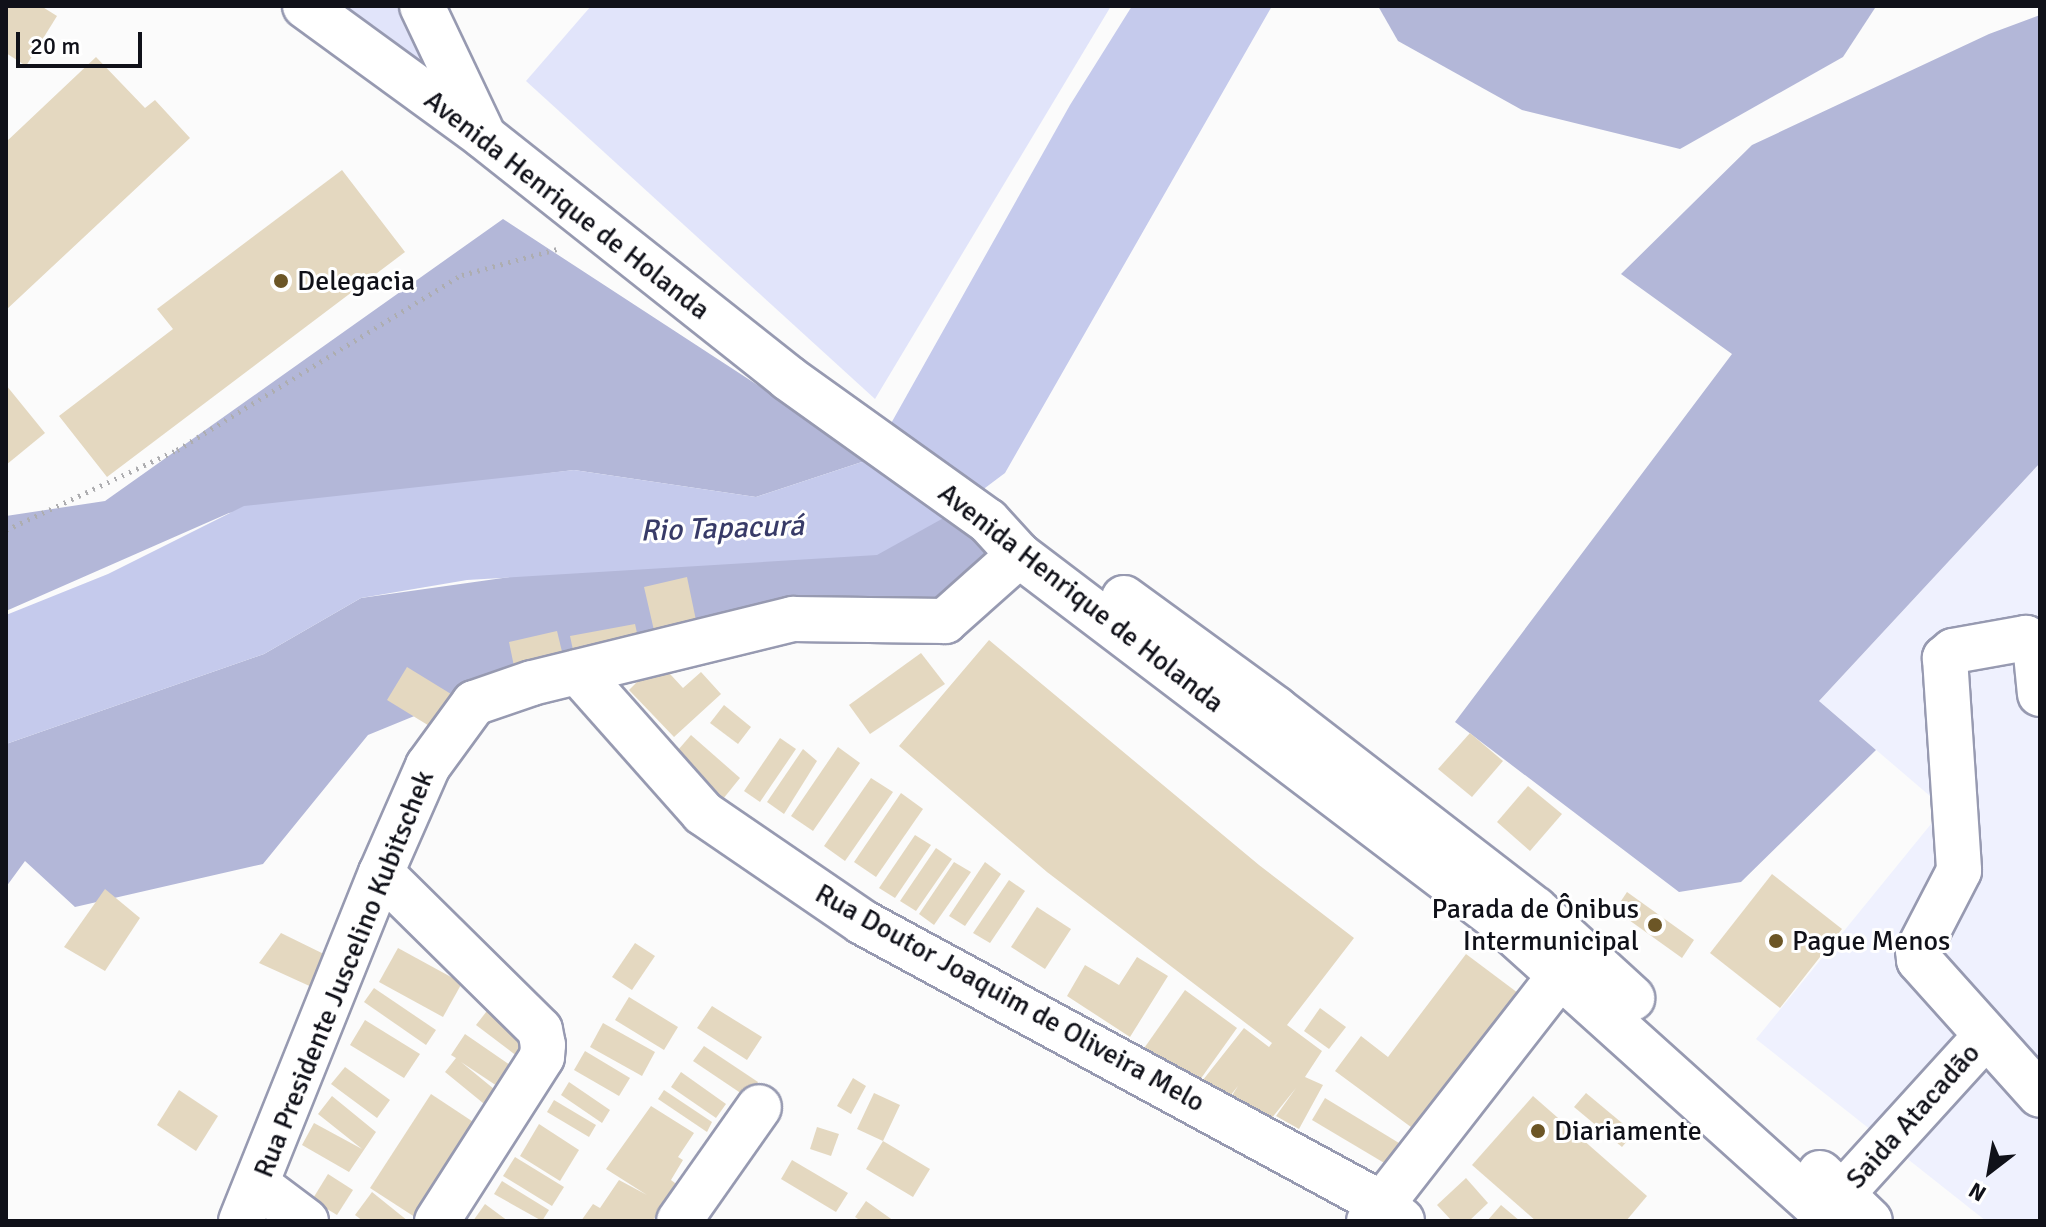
<!DOCTYPE html>
<meta charset="utf-8">
<style>
body{margin:0}
#map{position:relative;width:2046px;height:1227px;overflow:hidden;background:#fbfbfb;font-family:Signika,sans-serif}
div>[style]{position:absolute}
[style*='--x']{left:calc(var(--x)*1px);top:calc(var(--y)*1px);width:calc(var(--w)*1px);rotate:calc(var(--a)*1deg)}
.built>*{inset:0;background:#eff1fe}
.green>*{inset:0;background:#e1e4fa}
.forest>*{inset:0;background:#b3b7d8}
.water>*{inset:0;background:#c5caec}
.building>*{inset:0;background:#e4d8c0}
.path>*{height:5px;margin-top:-2.5px;transform-origin:0;background:repeating-linear-gradient(90deg,#adadb0 0 2px,transparent 0 8px)}
.roads{filter:drop-shadow(2px 0 #979ab1) drop-shadow(-2px 0 #979ab1) drop-shadow(0 2px #979ab1) drop-shadow(0 -2px #979ab1)}
.minor>*{height:44px;margin:-22px;padding:0 22px;transform-origin:22px;border-radius:22px;background:#fff}
.major>*{height:44px;margin:-22px;padding:0 22px;transform-origin:22px;border-radius:22px;background:#fff}
.dots>*{width:22px;height:22px;translate:-50% -50%;box-sizing:border-box;border:4px solid #fff;border-radius:50%}
span{translate:-50% -50%;white-space:nowrap;text-align:center;line-height:1.15;-webkit-text-stroke:6px #fff;paint-order:stroke}
.street-label{font-size:28px;color:#101119}
.poi-label{font-size:28px;color:#101119}
.left{translate:0 -50%;text-align:left}
.right{translate:-100% -50%;text-align:right}
.water-label{font-size:30px;color:#383b68;font-style:italic}
.frame{position:absolute;inset:0;border:8px solid #101119;pointer-events:none}
.north{position:absolute;left:1950px;top:1131px;width:80px;height:80px;-webkit-text-stroke:6px #fff;paint-order:stroke;rotate:211deg;font-size:22px;font-weight:700;line-height:32px;text-align:center;color:#101119}
.north::after{content:'';display:block;margin:auto;width:28px;height:36px;background:#101119;clip-path:polygon(50% 0,100% 100%,50% 72%,0 100%)}
.scale{position:absolute;left:16px;top:32px;width:126px;height:36px;box-sizing:border-box;border:4px solid #101119;border-top:0;padding-left:10px;font-size:24px;line-height:28px;white-space:nowrap;color:#101119;-webkit-text-stroke:6px #fff;paint-order:stroke}
</style>
<div id="map">
<div class="built">
<div style="clip-path:polygon(2040px 463px,2040px 1221px,1986px 1221px,1756px 1039px,1944px 808px,1819px 701px)"></div>
</div>
<div class="green">
<div style="clip-path:polygon(321px 6px,404px 6px,444px 94px)"></div>
<div style="clip-path:polygon(591px 6px,1111px 6px,875px 399px,526px 81px)"></div>
</div>
<div class="forest">
<div style="clip-path:polygon(1378px 6px,1874px 6px,1875px 8px,1843px 57px,1680px 149px,1522px 110px,1398px 41px)"></div>
<div style="clip-path:polygon(2040px 15px,2040px 463px,1819px 701px,1876px 750px,1741px 882px,1679px 892px,1455px 722px,1732px 354px,1621px 274px,1752px 145px,1989px 34px)"></div>
<div style="clip-path:polygon(503px 219px,871px 459px,756px 497px,574px 470px,229px 513px,6px 611px,6px 516px,105px 501px)"></div>
<div style="clip-path:polygon(949px 515px,1005px 554px,943px 613px,473px 692px,368px 735px,263px 864px,75px 907px,25px 861px,6px 887px,6px 744px,264px 654px,361px 598px)"></div>
</div>
<div class="water">
<div style="clip-path:polygon(1132px 6px,1272px 6px,1005px 473px,949px 515px,877px 555px,467px 580px,361px 598px,264px 654px,6px 744px,6px 615px,108px 574px,244px 506px,574px 470px,756px 497px,871px 459px,1070px 105px)"></div>
</div>
<div class="building">
<div style="clip-path:polygon(6px 6px,41px 6px,57px 16px,26px 66px,6px 53px)"></div>
<div style="clip-path:polygon(96px 57px,145px 108px,155px 100px,190px 138px,6px 310px,6px 142px)"></div>
<div style="clip-path:polygon(342px 170px,405px 252px,107px 477px,59px 416px,173px 329px,157px 309px)"></div>
<div style="clip-path:polygon(6px 385px,45px 433px,6px 465px)"></div>
<div style="clip-path:polygon(687px 577px,698px 630px,656px 639px,644px 587px)"></div>
<div style="clip-path:polygon(635px 624px,641px 651px,576px 664px,570px 636px)"></div>
<div style="clip-path:polygon(557px 631px,565px 664px,516px 676px,509px 642px)"></div>
<div style="clip-path:polygon(989px 640px,1259px 865px,1354px 938px,1287px 1025px,1322px 1051px,1305px 1077px,1323px 1085px,1299px 1129px,1276px 1116px,1296px 1088px,1267px 1124px,1231px 1097px,1238px 1086px,1223px 1105px,1199px 1085px,1244px 1028px,1269px 1047px,1272px 1043px,1047px 872px,899px 746px)"></div>
<div style="clip-path:polygon(921px 653px,945px 684px,870px 734px,849px 705px)"></div>
<div style="clip-path:polygon(658px 661px,683px 688px,701px 672px,721px 694px,674px 737px,629px 690px)"></div>
<div style="clip-path:polygon(407px 667px,451px 694px,431px 727px,387px 700px)"></div>
<div style="clip-path:polygon(724px 705px,751px 727px,738px 744px,710px 723px)"></div>
<div style="clip-path:polygon(1470px 733px,1503px 761px,1472px 797px,1438px 769px)"></div>
<div style="clip-path:polygon(691px 735px,740px 778px,723px 799px,672px 757px)"></div>
<div style="clip-path:polygon(780px 738px,796px 749px,760px 802px,744px 791px)"></div>
<div style="clip-path:polygon(838px 747px,860px 763px,813px 831px,791px 816px)"></div>
<div style="clip-path:polygon(803px 749px,817px 761px,784px 814px,767px 802px)"></div>
<div style="clip-path:polygon(871px 778px,893px 792px,845px 861px,824px 846px)"></div>
<div style="clip-path:polygon(1528px 786px,1562px 814px,1530px 851px,1497px 822px)"></div>
<div style="clip-path:polygon(901px 793px,923px 809px,876px 877px,854px 862px)"></div>
<div style="clip-path:polygon(915px 835px,931px 845px,895px 898px,879px 888px)"></div>
<div style="clip-path:polygon(936px 848px,952px 859px,916px 911px,900px 901px)"></div>
<div style="clip-path:polygon(954px 862px,971px 872px,934px 925px,919px 914px)"></div>
<div style="clip-path:polygon(985px 862px,1001px 874px,965px 926px,949px 916px)"></div>
<div style="clip-path:polygon(1772px 874px,1842px 929px,1780px 1008px,1710px 953px)"></div>
<div style="clip-path:polygon(1009px 880px,1025px 891px,990px 943px,973px 933px)"></div>
<div style="clip-path:polygon(105px 889px,140px 918px,105px 971px,64px 947px)"></div>
<div style="clip-path:polygon(1627px 892px,1694px 940px,1682px 958px,1615px 910px)"></div>
<div style="clip-path:polygon(1037px 907px,1071px 929px,1045px 969px,1011px 947px)"></div>
<div style="clip-path:polygon(281px 933px,334px 959px,316px 989px,259px 963px)"></div>
<div style="clip-path:polygon(635px 943px,655px 956px,632px 990px,612px 977px)"></div>
<div style="clip-path:polygon(398px 948px,462px 983px,443px 1017px,379px 982px)"></div>
<div style="clip-path:polygon(1466px 954px,1518px 993px,1415px 1130px,1335px 1071px,1361px 1036px,1388px 1057px)"></div>
<div style="clip-path:polygon(1137px 957px,1168px 976px,1130px 1037px,1067px 996px,1085px 965px,1119px 985px)"></div>
<div style="clip-path:polygon(374px 988px,436px 1030px,426px 1045px,364px 1002px)"></div>
<div style="clip-path:polygon(1185px 990px,1237px 1028px,1192px 1091px,1140px 1054px)"></div>
<div style="clip-path:polygon(629px 997px,678px 1027px,664px 1050px,615px 1020px)"></div>
<div style="clip-path:polygon(712px 1006px,762px 1037px,747px 1060px,697px 1028px)"></div>
<div style="clip-path:polygon(490px 1007px,536px 1043px,522px 1060px,476px 1025px)"></div>
<div style="clip-path:polygon(1320px 1008px,1346px 1027px,1329px 1049px,1304px 1031px)"></div>
<div style="clip-path:polygon(365px 1020px,420px 1054px,404px 1078px,350px 1045px)"></div>
<div style="clip-path:polygon(603px 1023px,655px 1052px,642px 1076px,590px 1047px)"></div>
<div style="clip-path:polygon(465px 1034px,523px 1074px,509px 1094px,461px 1062px,505px 1098px,494px 1112px,445px 1072px,456px 1058px,451px 1055px)"></div>
<div style="clip-path:polygon(704px 1046px,758px 1082px,748px 1098px,693px 1061px)"></div>
<div style="clip-path:polygon(585px 1051px,630px 1078px,619px 1096px,574px 1070px)"></div>
<div style="clip-path:polygon(345px 1067px,390px 1100px,377px 1118px,331px 1084px)"></div>
<div style="clip-path:polygon(681px 1072px,726px 1104px,716px 1118px,671px 1087px)"></div>
<div style="clip-path:polygon(853px 1078px,866px 1086px,851px 1114px,837px 1106px)"></div>
<div style="clip-path:polygon(569px 1082px,610px 1110px,602px 1123px,561px 1095px)"></div>
<div style="clip-path:polygon(179px 1090px,218px 1116px,196px 1151px,157px 1125px)"></div>
<div style="clip-path:polygon(664px 1090px,712px 1122px,707px 1132px,658px 1099px)"></div>
<div style="clip-path:polygon(874px 1093px,900px 1105px,883px 1141px,857px 1129px)"></div>
<div style="clip-path:polygon(1586px 1093px,1634px 1133px,1622px 1147px,1574px 1107px)"></div>
<div style="clip-path:polygon(431px 1094px,487px 1131px,421px 1221px,370px 1188px)"></div>
<div style="clip-path:polygon(332px 1096px,376px 1132px,349px 1172px,302px 1145px,314px 1123px,362px 1149px,318px 1114px)"></div>
<div style="clip-path:polygon(1533px 1096px,1647px 1196px,1626px 1221px,1536px 1221px,1472px 1165px)"></div>
<div style="clip-path:polygon(1325px 1098px,1399px 1143px,1386px 1164px,1312px 1120px)"></div>
<div style="clip-path:polygon(554px 1100px,596px 1125px,589px 1137px,547px 1112px)"></div>
<div style="clip-path:polygon(651px 1106px,694px 1133px,678px 1157px,683px 1160px,671px 1180px,679px 1186px,652px 1221px,581px 1221px,593px 1204px,600px 1208px,619px 1180px,647px 1195px,606px 1169px)"></div>
<div style="clip-path:polygon(539px 1124px,579px 1150px,560px 1181px,520px 1156px)"></div>
<div style="clip-path:polygon(817px 1127px,839px 1134px,831px 1156px,810px 1149px)"></div>
<div style="clip-path:polygon(883px 1141px,930px 1169px,913px 1197px,866px 1169px)"></div>
<div style="clip-path:polygon(515px 1157px,564px 1187px,552px 1206px,503px 1176px)"></div>
<div style="clip-path:polygon(792px 1160px,848px 1193px,836px 1212px,781px 1179px)"></div>
<div style="clip-path:polygon(328px 1174px,353px 1190px,337px 1215px,312px 1200px)"></div>
<div style="clip-path:polygon(1466px 1178px,1488px 1203px,1469px 1221px,1452px 1221px,1437px 1205px)"></div>
<div style="clip-path:polygon(502px 1181px,549px 1210px,542px 1221px,494px 1194px)"></div>
<div style="clip-path:polygon(372px 1192px,408px 1221px,363px 1221px,355px 1215px)"></div>
<div style="clip-path:polygon(866px 1201px,894px 1221px,861px 1221px,855px 1217px)"></div>
<div style="clip-path:polygon(485px 1204px,508px 1221px,473px 1221px)"></div>
<div style="clip-path:polygon(1501px 1205px,1520px 1221px,1487px 1221px)"></div>
</div>
<div class="path">
<div style="--x:6;--y:530;--w:189;--a:-25.1"></div>
<div style="--x:177;--y:450;--w:334;--a:-31.6"></div>
<div style="--x:462;--y:275;--w:98;--a:-15.3"></div>
</div>
<div class="roads">
<div class="minor">
<div style="--x:578;--y:672;--w:188;--a:48.4"></div>
<div style="--x:703;--y:813;--w:193;--a:34.4"></div>
<div style="--x:862;--y:922;--w:592;--a:28.47"></div>
<div style="--x:1382;--y:1204;--w:26;--a:40"></div>
<div style="--x:2040;--y:694;--w:50;--a:-95.7"></div>
<div style="--x:2035;--y:644;--w:11;--a:-146"></div>
<div style="--x:2026;--y:638;--w:74;--a:169.9"></div>
<div style="--x:1953;--y:651;--w:11;--a:139"></div>
<div style="--x:1945;--y:658;--w:213;--a:86.2"></div>
<div style="--x:1959;--y:871;--w:89;--a:117.4"></div>
<div style="--x:1918;--y:950;--w:10;--a:84"></div>
<div style="--x:1919;--y:960;--w:181;--a:48.1"></div>
<div style="--x:381;--y:873;--w:223;--a:44.6"></div>
<div style="--x:540;--y:1030;--w:15;--a:79"></div>
<div style="--x:543;--y:1045;--w:12;--a:95"></div>
<div style="--x:542;--y:1057;--w:195;--a:122.6"></div>
<div style="--x:258;--y:1185;--w:60;--a:36.9"></div>
<div style="--x:1841;--y:1195;--w:214;--a:-47.7"></div>
<div style="--x:241;--y:1221;--w:375;--a:-68.1"></div>
<div style="--x:381;--y:873;--w:117;--a:-66.3"></div>
<div style="--x:428;--y:766;--w:78;--a:-53.9"></div>
<div style="--x:474;--y:703;--w:61;--a:-19"></div>
<div style="--x:532;--y:683;--w:269;--a:-13.8"></div>
<div style="--x:793;--y:619;--w:152;--a:0.8"></div>
<div style="--x:945;--y:621;--w:99;--a:-41.7"></div>
<div style="--x:679;--y:1221;--w:139;--a:-54.9"></div>
<div style="--x:1369;--y:1221;--w:313;--a:-52.1"></div>
</div>
<div class="major">
<div style="--x:305;--y:6;--w:220;--a:36.1"></div>
<div style="--x:483;--y:136;--w:389;--a:38.4"></div>
<div style="--x:788;--y:378;--w:246;--a:35.6"></div>
<div style="--x:988;--y:521;--w:46;--a:47.6"></div>
<div style="--x:1019;--y:555;--w:597;--a:37.23"></div>
<div style="--x:1494;--y:916;--w:456;--a:42"></div>
<div style="--x:422;--y:6;--w:137;--a:64.6"></div>
<div style="--x:1124;--y:598;--w:188;--a:36.1"></div>
<div style="--x:1276;--y:709;--w:327;--a:37.7"></div>
<div style="--x:1535;--y:909;--w:132;--a:42.5"></div>
<div style="--x:1820;--y:1173;--w:69;--a:43.8"></div>
</div>
</div>
<div class="dots">
<div style="left:281px;top:281px;background:#6c5626"></div>
<div style="left:1655px;top:925px;background:#6c5626"></div>
<div style="left:1776px;top:941px;background:#6c5626"></div>
<div style="left:1538px;top:1131px;background:#6c5626"></div>
</div>
<div class="street-label">
<span style="left:567px;top:205px;rotate:38deg">Avenida Henrique de Holanda</span>
<span style="left:1081px;top:598px;rotate:38deg">Avenida Henrique de Holanda</span>
<span style="left:344px;top:974px;rotate:-68deg">Rua Presidente Juscelino Kubitschek</span>
<span style="left:1010px;top:998px;rotate:29deg">Rua Doutor Joaquim de Oliveira Melo</span>
<span style="left:1913px;top:1116px;rotate:-48deg">Saida Atacadão</span>
</div>
<div class="poi-label">
<span class="left" style="left:297px;top:281px">Delegacia</span>
<span class="right" style="left:1639px;top:925px">Parada de Ônibus<br>Intermunicipal</span>
<span class="left" style="left:1792px;top:941px">Pague Menos</span>
<span class="left" style="left:1554px;top:1131px">Diariamente</span>
</div>
<div class="water-label">
<span style="left:722px;top:529px;rotate:-2deg">Rio Tapacurá</span>
</div>
<div class="frame"></div>
<div class="north">N</div>
<div class="scale">20 m</div>
</div>
